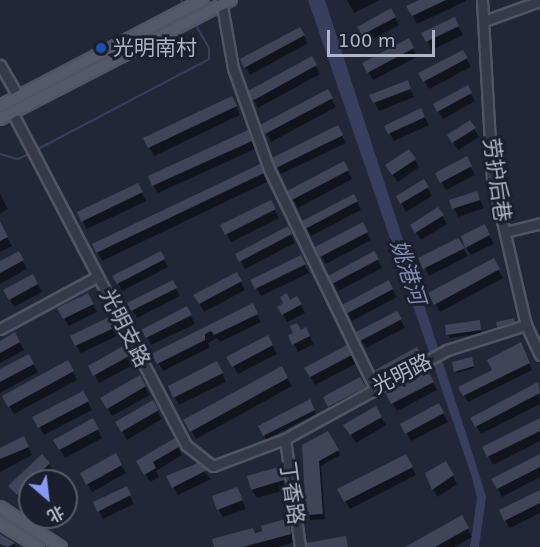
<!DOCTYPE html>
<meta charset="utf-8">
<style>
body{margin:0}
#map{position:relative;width:540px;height:547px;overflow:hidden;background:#222738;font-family:"DejaVu Sans","Noto Sans SC",sans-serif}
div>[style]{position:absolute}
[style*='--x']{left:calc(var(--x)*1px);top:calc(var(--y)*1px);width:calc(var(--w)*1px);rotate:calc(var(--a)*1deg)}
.water>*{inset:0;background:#373e5e}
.shadow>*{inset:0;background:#0007}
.stream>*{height:2px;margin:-1px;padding:0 1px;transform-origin:1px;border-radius:1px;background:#373e5e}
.building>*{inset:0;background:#3f4458}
.roads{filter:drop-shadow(2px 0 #515463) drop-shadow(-2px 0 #515463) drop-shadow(0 2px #515463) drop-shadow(0 -2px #515463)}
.minor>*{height:9px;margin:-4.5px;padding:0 4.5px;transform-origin:4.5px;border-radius:4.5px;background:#363948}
.major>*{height:10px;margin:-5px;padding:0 5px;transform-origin:5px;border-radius:5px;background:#545868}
.dots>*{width:16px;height:16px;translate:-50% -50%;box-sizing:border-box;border:3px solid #1b1f2d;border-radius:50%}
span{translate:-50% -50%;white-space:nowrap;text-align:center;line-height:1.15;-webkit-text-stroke:6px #1b1f2d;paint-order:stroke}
.poi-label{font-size:21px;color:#b1b4c5}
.left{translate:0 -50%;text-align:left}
.street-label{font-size:21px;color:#b1b4c5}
.water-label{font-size:22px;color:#818bb0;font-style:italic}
.north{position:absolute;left:18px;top:469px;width:60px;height:60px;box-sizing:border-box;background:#1b1f2d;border:2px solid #575b6a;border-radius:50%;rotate:152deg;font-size:16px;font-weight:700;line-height:24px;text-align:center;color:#b1b4c5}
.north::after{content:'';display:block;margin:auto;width:21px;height:27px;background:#8899f2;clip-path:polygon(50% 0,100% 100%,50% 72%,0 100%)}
.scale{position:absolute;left:327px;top:30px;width:108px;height:27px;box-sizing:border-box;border:3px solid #b1b4c5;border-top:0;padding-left:8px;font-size:18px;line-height:21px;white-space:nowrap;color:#b1b4c5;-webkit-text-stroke:4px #1b1f2d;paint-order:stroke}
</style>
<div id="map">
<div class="water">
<div style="clip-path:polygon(308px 0,325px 0,473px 455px,486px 497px,479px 547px,470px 547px,477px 498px,472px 477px)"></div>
</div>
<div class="shadow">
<div style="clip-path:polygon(347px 0,380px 0,354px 13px)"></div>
<div style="clip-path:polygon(422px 0,465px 0,466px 1px,417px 24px,408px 6px)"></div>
<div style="clip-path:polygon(391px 10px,399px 25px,368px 42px,359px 27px)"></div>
<div style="clip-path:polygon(454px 19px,463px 35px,432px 50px,423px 33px)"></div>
<div style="clip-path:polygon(300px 29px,308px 43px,250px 75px,242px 60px)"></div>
<div style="clip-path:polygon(409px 40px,417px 57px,373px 80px,364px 64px)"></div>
<div style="clip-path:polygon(463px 52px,471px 67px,429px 89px,421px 74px)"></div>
<div style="clip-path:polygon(311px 58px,320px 74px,258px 108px,250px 92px)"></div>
<div style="clip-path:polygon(407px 82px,414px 97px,379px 111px,371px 95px)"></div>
<div style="clip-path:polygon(467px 87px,475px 101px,443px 119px,435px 105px)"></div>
<div style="clip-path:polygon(327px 91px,336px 107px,271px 142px,262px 126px)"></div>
<div style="clip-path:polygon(236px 106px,240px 115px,154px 156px,145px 139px)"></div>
<div style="clip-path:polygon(421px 110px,429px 125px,394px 141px,386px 127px)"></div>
<div style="clip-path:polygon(470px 122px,479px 137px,458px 150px,449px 135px)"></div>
<div style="clip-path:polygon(247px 132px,255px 149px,158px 193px,153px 185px)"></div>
<div style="clip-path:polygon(342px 136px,346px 143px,281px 174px,277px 166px)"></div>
<div style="clip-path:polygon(466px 158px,475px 175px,446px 190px,437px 174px)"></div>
<div style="clip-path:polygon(415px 160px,419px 167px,398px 182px,392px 174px)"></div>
<div style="clip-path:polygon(344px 163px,352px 179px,298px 208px,289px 192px)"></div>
<div style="clip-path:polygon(260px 166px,267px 182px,102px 261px,94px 245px)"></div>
<div style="clip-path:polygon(424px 181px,432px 196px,406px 212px,398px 197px)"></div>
<div style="clip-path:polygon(137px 185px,146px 201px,87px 229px,79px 213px)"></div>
<div style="clip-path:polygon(476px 192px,484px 208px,458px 217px,451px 201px)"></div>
<div style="clip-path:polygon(0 194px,8px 209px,0 214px)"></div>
<div style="clip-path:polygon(354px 195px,361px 210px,311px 236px,304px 222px)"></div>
<div style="clip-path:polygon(270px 202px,279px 218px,231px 242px,222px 226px)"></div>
<div style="clip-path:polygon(438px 209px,447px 224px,421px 240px,412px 226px)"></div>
<div style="clip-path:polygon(362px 224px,371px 240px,326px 264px,317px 248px)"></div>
<div style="clip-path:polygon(484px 226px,494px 244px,471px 255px,466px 247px)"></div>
<div style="clip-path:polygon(287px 228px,295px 243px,245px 269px,237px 254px)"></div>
<div style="clip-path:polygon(3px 229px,12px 246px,0 252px,0 231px)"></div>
<div style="clip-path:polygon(458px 240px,468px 256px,429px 276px,420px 259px)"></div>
<div style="clip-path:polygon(18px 253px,27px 269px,0 284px,0 263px)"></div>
<div style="clip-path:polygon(160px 253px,168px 267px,122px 291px,115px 276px)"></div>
<div style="clip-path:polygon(374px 253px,382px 268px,338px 291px,330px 276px)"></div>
<div style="clip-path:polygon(300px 256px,309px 273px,261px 296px,252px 280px)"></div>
<div style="clip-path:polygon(493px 260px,503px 278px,440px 312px,430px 294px)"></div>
<div style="clip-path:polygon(236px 274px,245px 290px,204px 312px,195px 295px)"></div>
<div style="clip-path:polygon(33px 276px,42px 292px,14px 307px,5px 290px)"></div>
<div style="clip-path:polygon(172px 282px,180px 296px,137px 318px,129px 304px)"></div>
<div style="clip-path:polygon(388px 282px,397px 297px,352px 321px,348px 313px)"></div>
<div style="clip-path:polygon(297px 298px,305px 313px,287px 322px,279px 307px)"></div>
<div style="clip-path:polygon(92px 303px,97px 312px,69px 326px,64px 318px)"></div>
<div style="clip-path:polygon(252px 305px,261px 322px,220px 342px,217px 338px,208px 343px,209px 348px,163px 371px,153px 354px)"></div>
<div style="clip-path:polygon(187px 308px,195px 324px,151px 345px,143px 330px)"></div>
<div style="clip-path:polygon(397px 313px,405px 328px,366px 348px,361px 340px)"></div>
<div style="clip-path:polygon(514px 321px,515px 324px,499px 326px)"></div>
<div style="clip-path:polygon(479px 322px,482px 333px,450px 338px,447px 334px)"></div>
<div style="clip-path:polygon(113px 327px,117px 336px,81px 353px,76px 345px)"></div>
<div style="clip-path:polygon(305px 329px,314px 344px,298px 352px,290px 336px)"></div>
<div style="clip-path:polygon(15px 334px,24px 350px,0 363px,0 342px)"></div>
<div style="clip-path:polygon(268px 337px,277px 354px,238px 374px,228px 357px)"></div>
<div style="clip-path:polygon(123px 348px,133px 365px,99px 383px,90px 366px)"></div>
<div style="clip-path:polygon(417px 349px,426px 364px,386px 386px,377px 370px)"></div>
<div style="clip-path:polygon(524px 351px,532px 370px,468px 402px,460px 388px)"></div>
<div style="clip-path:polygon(351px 355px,355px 364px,315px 385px,306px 368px)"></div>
<div style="clip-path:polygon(28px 356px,38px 372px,0 393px,0 371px)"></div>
<div style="clip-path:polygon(472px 361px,474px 368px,457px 373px,456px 371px)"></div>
<div style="clip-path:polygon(68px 362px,77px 380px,14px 414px,4px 397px)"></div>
<div style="clip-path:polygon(282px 368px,292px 386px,196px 439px,185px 420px)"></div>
<div style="clip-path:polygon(221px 371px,226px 382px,179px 405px,170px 387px)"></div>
<div style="clip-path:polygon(428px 373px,437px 390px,397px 411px,388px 394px)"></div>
<div style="clip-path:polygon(139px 377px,150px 395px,112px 416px,102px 398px)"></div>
<div style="clip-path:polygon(360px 379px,369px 396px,334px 415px,325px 398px)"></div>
<div style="clip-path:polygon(538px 384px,540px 404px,481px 434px,472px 418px)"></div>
<div style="clip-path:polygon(83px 393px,92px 410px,44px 435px,34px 418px)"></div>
<div style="clip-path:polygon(310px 401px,316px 414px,266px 439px,260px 426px)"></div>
<div style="clip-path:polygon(152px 402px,162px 419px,127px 440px,117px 422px)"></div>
<div style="clip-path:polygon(438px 405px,448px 422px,411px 441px,402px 425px)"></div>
<div style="clip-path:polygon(375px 408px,386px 425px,356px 443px,345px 425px)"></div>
<div style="clip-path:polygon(93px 420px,102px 438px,65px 458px,55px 440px)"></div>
<div style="clip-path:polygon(540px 420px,540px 441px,493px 465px,484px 448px)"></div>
<div style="clip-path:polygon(327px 433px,340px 455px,321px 466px,325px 519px,310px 520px,304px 446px)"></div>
<div style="clip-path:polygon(174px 440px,182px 455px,156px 471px,159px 477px,150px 482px,138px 462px)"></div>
<div style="clip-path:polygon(28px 446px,32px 455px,0 472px,0 449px)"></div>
<div style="clip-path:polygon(115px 455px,126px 473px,92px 492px,82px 474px)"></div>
<div style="clip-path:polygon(540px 456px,540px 477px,502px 497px,493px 480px)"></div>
<div style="clip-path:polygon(410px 463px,416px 475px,350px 509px,339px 489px)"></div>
<div style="clip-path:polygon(446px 463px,457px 484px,437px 497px,433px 489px)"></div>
<div style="clip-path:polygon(49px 464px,54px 472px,44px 481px,30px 481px,30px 494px,22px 502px,10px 486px)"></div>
<div style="clip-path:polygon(197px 464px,211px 479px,178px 495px,168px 477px)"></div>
<div style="clip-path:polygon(281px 468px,288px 489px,257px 498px,252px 490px)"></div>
<div style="clip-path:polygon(126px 488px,134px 504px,103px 519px,99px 511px)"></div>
<div style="clip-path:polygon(540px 491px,540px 513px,510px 528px,505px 520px)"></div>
<div style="clip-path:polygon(66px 493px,70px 501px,66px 505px)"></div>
<div style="clip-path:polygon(241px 497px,246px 509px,223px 517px,218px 509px)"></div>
<div style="clip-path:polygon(461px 517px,472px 537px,454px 547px,408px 547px)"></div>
<div style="clip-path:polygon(289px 520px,295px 542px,277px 547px,215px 547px)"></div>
<div style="clip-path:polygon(0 536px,14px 544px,16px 547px,0 545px)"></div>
</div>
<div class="stream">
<div style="--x:181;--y:0;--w:7;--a:63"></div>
<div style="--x:36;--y:150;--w:195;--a:-27.7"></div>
<div style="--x:209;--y:59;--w:11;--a:-90"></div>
<div style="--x:209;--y:48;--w:28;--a:-120"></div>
<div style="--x:0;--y:154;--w:19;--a:16"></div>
<div style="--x:18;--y:159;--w:14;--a:-25"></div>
</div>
<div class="building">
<div style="clip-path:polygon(419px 0,446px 0,412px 16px,406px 6px)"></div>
<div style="clip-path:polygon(391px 8px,396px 17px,362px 35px,357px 27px)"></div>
<div style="clip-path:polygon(455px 17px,459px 26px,426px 42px,421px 33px)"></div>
<div style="clip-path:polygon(300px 27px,305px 35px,244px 68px,240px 59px)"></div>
<div style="clip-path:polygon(409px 38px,414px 48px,367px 73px,362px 63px)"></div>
<div style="clip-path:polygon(463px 50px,468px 58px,423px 82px,418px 73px)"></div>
<div style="clip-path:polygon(312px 56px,317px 65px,252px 101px,248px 91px)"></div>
<div style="clip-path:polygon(408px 80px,411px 89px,373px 103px,369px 95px)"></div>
<div style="clip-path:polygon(468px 85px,472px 93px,437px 112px,433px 104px)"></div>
<div style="clip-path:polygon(328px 89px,333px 98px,265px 134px,260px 125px)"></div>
<div style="clip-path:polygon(232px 96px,237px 106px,148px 148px,143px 138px)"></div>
<div style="clip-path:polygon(421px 108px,425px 117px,388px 134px,384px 126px)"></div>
<div style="clip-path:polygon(470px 120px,476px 128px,452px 143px,447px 135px)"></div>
<div style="clip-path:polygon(338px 125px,343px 135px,276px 168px,272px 158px)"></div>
<div style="clip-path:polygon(248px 130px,252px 141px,152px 186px,148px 176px)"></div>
<div style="clip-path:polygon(409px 149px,416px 159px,392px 175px,385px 165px)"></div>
<div style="clip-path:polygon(467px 156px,472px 166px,440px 183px,435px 173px)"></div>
<div style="clip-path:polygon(344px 161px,349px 170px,292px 200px,287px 191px)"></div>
<div style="clip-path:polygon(260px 164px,264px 173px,96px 253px,92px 244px)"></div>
<div style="clip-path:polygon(424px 179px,429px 187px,400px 204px,396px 196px)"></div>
<div style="clip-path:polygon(138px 183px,143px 192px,81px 222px,77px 212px)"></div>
<div style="clip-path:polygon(477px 191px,480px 200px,452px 209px,449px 200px)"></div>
<div style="clip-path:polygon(354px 194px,358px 201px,305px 229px,302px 221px)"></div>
<div style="clip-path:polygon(271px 200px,276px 209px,225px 235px,220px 225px)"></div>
<div style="clip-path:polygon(438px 207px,444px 215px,415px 233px,410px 225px)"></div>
<div style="clip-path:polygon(0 221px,8px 237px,0 241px)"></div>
<div style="clip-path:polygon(363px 222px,368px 232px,320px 257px,315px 247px)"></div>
<div style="clip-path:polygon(485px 224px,490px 235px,465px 248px,461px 236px)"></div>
<div style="clip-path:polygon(288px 226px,292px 234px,239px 262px,235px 254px)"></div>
<div style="clip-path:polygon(458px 238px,465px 248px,423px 269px,418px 258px)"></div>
<div style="clip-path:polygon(19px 251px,24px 260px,0 273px,0 261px)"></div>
<div style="clip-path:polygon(161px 251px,165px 259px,117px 284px,112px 276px)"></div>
<div style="clip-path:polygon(374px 251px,379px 259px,332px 284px,328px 276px)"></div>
<div style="clip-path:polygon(301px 255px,306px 264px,255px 289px,250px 280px)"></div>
<div style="clip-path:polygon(494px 258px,500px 269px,434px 305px,428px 293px)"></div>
<div style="clip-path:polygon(237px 272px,242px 281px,199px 304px,193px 295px)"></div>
<div style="clip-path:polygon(33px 274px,38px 284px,9px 300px,3px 290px)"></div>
<div style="clip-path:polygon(173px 280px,177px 288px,131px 311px,127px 303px)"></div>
<div style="clip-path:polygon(389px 280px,393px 289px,346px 314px,342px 305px)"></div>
<div style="clip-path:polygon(88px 293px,94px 304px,63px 319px,57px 308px)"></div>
<div style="clip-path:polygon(287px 293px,290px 300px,297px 296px,302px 304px,282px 315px,277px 307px,283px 303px,280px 297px)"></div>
<div style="clip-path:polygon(253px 303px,258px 314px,214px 335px,211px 331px,205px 334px,205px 340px,157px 364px,151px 354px)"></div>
<div style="clip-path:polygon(187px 306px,192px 315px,146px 338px,141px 330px)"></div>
<div style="clip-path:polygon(397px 311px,402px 319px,360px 341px,356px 332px)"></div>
<div style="clip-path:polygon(109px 317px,114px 328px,75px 346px,70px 336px)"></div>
<div style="clip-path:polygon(514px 318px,515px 322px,497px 327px,496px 322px)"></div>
<div style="clip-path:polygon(480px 320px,481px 330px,446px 335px,445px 325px)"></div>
<div style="clip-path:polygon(297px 323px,301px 330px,306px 327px,310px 336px,292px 345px,288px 335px,293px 333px,290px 326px)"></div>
<div style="clip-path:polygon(15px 332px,20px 342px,0 353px,0 341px)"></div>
<div style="clip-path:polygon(268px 335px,273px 345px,232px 367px,226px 357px)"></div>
<div style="clip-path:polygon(521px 342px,530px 363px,463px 396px,458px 387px,492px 370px,487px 360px)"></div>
<div style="clip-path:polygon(347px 345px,352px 355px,310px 377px,304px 368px)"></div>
<div style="clip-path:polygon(123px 346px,129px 356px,93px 376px,88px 366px)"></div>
<div style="clip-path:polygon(417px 347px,422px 356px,380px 379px,375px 370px)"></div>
<div style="clip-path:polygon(29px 354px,34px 364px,0 382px,0 369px)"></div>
<div style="clip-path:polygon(472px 357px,474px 366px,454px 372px,452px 362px)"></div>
<div style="clip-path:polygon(68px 360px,74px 371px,8px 407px,2px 396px)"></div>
<div style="clip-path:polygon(217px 361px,223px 373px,173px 398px,168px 386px)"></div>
<div style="clip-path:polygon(282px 366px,288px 378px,190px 432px,183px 420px)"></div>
<div style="clip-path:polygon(428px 371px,434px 382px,391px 404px,386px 394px)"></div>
<div style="clip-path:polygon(140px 375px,146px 386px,107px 409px,100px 398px)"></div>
<div style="clip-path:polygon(360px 377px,366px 387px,328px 407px,323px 397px)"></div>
<div style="clip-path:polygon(538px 382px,540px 393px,475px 427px,470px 418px)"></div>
<div style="clip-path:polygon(83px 391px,89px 401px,38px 428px,32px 417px)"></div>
<div style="clip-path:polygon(310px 399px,315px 410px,263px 436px,258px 426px)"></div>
<div style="clip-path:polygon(153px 400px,159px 410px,121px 432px,115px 422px)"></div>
<div style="clip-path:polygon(439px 403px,444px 413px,405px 434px,400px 424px)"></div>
<div style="clip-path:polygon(376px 406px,382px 417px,350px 435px,343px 425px)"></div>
<div style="clip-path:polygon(93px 418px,99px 429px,59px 450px,53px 440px)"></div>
<div style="clip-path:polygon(540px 418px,540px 431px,487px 457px,482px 447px)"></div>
<div style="clip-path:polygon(328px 431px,339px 450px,319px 461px,323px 514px,306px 515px,302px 445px)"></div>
<div style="clip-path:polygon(24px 436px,29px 447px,0 459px,0 448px)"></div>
<div style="clip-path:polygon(175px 438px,179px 447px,153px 462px,156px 468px,144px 475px,136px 461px)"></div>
<div style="clip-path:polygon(116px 453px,122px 465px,86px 485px,80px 473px)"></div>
<div style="clip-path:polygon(42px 454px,50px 463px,17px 495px,8px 486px)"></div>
<div style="clip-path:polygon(406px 454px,413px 467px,344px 502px,337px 489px)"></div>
<div style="clip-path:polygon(540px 454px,540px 467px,497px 489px,491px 479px)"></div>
<div style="clip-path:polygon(446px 461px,454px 475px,432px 490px,425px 473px)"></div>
<div style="clip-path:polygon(198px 463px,207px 470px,172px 488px,166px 476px)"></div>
<div style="clip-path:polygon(282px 466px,284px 480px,251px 490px,247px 476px)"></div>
<div style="clip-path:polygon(127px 486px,131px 495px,97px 512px,93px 502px)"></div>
<div style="clip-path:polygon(237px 487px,243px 500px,217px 510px,212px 496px)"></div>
<div style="clip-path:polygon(540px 490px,540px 503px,504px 521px,499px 510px)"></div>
<div style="clip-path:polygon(462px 515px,469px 528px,435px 547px,405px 547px)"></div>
<div style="clip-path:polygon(289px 518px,291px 534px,243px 547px,214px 547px,212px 539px,253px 528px,255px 533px,262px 531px,261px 526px)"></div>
<div style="clip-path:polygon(0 534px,15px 543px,8px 547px,0 544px)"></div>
<div style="clip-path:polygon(346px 536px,348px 547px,307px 547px,306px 543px)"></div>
</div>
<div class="roads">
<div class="minor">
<div style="--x:221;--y:0;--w:69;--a:80"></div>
<div style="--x:233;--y:68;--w:107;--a:70.4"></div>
<div style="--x:269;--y:169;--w:243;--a:64.2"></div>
<div style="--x:482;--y:0;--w:177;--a:86.8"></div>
<div style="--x:492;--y:177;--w:152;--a:77.1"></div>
<div style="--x:526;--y:325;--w:33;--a:65"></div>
<div style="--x:484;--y:21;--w:59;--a:-19.7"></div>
<div style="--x:0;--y:65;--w:36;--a:60"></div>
<div style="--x:12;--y:112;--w:376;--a:62.4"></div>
<div style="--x:186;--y:445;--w:34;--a:38"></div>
<div style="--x:213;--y:466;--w:77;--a:-20.6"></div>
<div style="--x:285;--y:439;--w:185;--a:-28.8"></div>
<div style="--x:447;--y:350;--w:83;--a:-17.6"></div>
<div style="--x:505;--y:232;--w:36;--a:-14"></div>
<div style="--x:0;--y:329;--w:111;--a:-28.4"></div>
<div style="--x:285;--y:439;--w:109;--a:82.1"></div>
</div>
<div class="major">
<div style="--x:0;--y:106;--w:229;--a:-27.6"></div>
<div style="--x:0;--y:119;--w:260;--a:-27.3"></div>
<div style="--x:0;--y:507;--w:73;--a:33.3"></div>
<div style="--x:0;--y:523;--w:45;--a:32.3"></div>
</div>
</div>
<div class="dots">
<div style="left:101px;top:48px;background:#1a4fb4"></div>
</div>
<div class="poi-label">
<span class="left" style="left:113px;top:48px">光明南村</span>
</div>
<div class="street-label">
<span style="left:497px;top:180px;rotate:82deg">劳护后巷</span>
<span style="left:125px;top:328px;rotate:63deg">光明支路</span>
<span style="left:402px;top:374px;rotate:-27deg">光明路</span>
<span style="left:292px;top:493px;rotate:82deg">丁香路</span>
</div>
<div class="water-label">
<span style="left:408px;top:272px;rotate:72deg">姚港河</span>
</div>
<div class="north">北</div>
<div class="scale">100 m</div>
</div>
